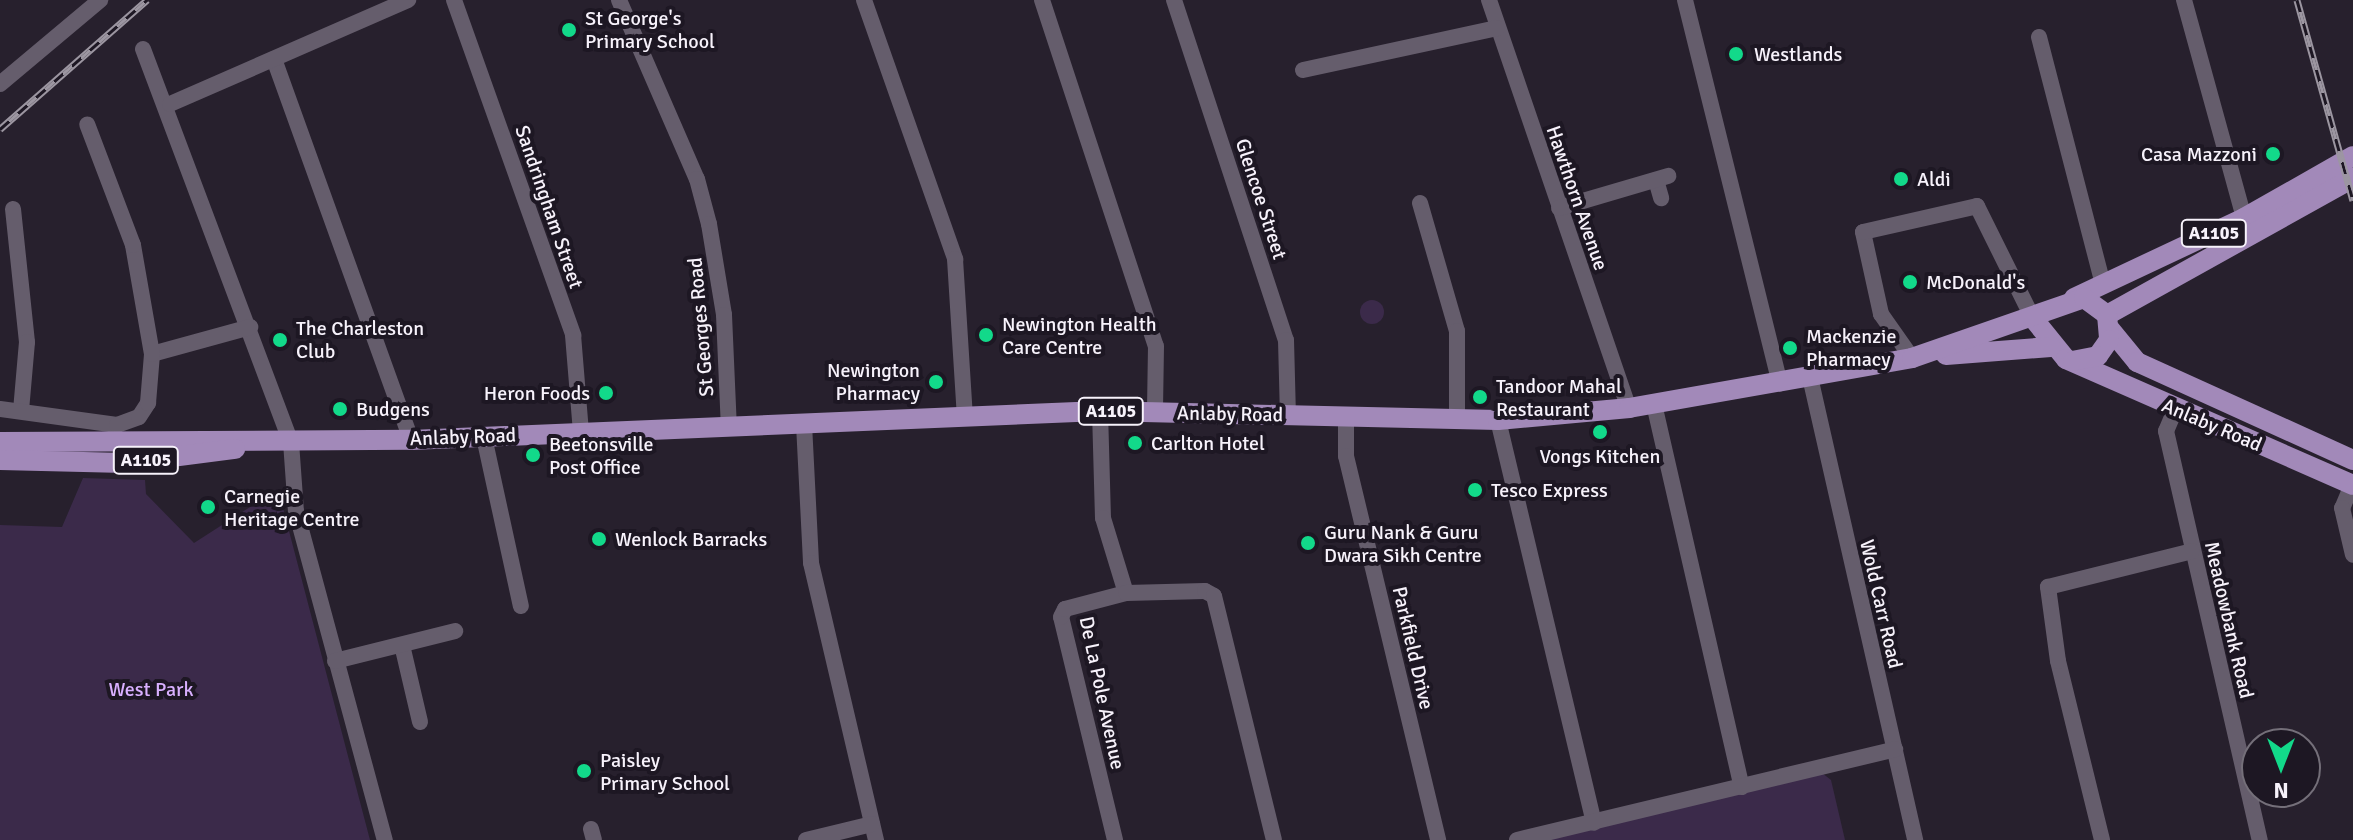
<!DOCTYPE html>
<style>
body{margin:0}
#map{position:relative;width:2353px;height:840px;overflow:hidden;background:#27202d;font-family:Signika,sans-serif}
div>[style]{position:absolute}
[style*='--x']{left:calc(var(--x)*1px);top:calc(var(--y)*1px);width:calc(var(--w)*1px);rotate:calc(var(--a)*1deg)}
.green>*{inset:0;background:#3b2a4a}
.round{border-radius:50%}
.minor>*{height:16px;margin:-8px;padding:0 8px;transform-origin:8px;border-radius:8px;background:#655d6c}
.major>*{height:20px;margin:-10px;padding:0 10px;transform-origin:10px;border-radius:10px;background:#a289b9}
.rail>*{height:7px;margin-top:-3.5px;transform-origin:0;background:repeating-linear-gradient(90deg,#1d1723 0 12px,#9c96a1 0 24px);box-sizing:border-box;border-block:2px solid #9c96a1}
.dots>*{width:22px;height:22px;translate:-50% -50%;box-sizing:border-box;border:4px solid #1d1723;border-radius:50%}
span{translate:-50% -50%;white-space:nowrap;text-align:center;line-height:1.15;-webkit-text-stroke:8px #1d1723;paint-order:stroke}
.shield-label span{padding:2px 6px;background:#1d1723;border:2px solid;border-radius:6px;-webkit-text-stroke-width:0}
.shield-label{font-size:18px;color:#f7f2fb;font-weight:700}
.poi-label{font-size:20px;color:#f7f2fb}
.left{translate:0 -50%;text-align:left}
.right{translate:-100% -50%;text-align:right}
.street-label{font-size:20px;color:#f7f2fb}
.park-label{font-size:20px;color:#d9b0ff}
.north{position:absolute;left:2241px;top:728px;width:80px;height:80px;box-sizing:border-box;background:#1d1723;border:2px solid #746f79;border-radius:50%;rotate:180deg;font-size:22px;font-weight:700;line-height:32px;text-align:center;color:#f7f2fb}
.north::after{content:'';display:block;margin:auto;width:28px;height:36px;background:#12d98a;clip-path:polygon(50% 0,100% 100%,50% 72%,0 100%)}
</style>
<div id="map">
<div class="green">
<div class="round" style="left:1360px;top:300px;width:24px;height:24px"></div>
<div style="clip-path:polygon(83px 478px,145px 480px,146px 494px,194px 543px,278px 489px,370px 840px,0 840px,0 525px,62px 527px)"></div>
<div style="clip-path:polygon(1822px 773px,1831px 780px,1845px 840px,1545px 840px)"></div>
</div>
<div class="minor">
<div style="--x:454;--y:0;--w:356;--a:70.4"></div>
<div style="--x:573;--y:335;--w:97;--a:85.3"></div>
<div style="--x:619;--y:0;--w:195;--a:66.5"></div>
<div style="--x:697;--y:179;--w:47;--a:75.1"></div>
<div style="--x:709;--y:224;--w:92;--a:80.6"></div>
<div style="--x:724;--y:315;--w:113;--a:87.5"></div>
<div style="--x:864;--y:0;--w:275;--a:70.6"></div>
<div style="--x:955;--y:259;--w:158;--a:86.4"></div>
<div style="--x:1042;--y:0;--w:364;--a:71.8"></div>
<div style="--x:1156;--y:346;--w:66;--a:90.9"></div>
<div style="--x:1174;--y:0;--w:358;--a:71.8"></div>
<div style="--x:1286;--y:340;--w:75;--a:88.5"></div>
<div style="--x:1489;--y:0;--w:431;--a:71.1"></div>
<div style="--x:1685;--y:0;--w:395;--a:76.1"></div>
<div style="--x:2184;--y:0;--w:226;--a:74.6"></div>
<div style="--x:2039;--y:37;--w:256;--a:75.5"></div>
<div style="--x:143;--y:49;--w:420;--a:69.4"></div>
<div style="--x:291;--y:442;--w:69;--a:85.9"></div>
<div style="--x:296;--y:511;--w:341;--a:74.9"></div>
<div style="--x:274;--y:59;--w:405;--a:70.2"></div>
<div style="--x:1303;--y:70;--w:198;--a:-12.2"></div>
<div style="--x:0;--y:84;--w:131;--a:-40"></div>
<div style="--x:170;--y:104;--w:260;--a:-23.6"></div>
<div style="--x:1656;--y:180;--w:19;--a:74"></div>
<div style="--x:1420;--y:203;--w:133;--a:73.9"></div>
<div style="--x:1457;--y:331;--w:88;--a:90"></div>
<div style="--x:1559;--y:208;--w:114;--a:-16.4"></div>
<div style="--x:13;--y:209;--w:134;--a:84"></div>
<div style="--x:27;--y:342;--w:69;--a:95"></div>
<div style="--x:152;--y:354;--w:102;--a:-15.4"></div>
<div style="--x:1912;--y:358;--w:54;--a:-125.2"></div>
<div style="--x:1881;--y:314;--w:84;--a:-102.4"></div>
<div style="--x:1863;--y:232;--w:117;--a:-12.8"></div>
<div style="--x:1977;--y:206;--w:124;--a:63.6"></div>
<div style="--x:1810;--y:377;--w:475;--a:77.2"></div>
<div style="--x:1654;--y:404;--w:393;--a:77.1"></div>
<div style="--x:0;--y:409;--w:118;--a:7.8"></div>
<div style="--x:117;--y:425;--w:23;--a:-20"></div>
<div style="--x:139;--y:417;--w:17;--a:-57"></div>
<div style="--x:148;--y:403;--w:49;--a:-85.3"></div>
<div style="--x:152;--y:354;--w:111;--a:-99.9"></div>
<div style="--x:133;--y:245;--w:129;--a:-110.8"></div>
<div style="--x:2175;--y:410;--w:23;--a:113"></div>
<div style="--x:2166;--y:431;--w:420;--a:77.1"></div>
<div style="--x:1100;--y:411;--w:107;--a:88.4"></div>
<div style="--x:1103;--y:518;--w:78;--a:73"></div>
<div style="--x:1346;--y:417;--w:39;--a:90"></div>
<div style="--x:1346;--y:456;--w:395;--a:76.5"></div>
<div style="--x:1498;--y:420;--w:414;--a:76.6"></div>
<div style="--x:804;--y:424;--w:139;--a:87.1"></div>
<div style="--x:811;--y:563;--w:285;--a:76.8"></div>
<div style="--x:484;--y:437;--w:173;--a:77.7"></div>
<div style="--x:2352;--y:485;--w:25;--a:113"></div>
<div style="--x:2342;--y:508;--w:48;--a:76.8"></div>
<div style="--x:402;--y:645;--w:79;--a:76.8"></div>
<div style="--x:335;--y:661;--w:124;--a:-14"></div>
<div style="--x:591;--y:829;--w:11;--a:75"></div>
<div style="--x:806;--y:840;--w:68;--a:-13.6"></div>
<div style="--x:1115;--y:840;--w:229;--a:-103.6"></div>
<div style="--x:1061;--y:617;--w:9;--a:-63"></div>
<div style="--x:1065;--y:609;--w:63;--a:-14.7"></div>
<div style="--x:1126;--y:593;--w:79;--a:-1.5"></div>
<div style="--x:1205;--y:591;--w:10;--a:29"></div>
<div style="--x:1214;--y:596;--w:251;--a:76.2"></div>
<div style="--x:1517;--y:840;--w:389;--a:-13.5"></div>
<div style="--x:2102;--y:840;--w:184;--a:-103.8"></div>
<div style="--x:2058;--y:661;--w:75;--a:-97.7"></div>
<div style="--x:2048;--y:587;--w:148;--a:-14"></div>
</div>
<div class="major">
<div style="--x:2074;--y:298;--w:188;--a:-25.2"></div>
<div style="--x:2244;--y:218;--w:125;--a:-29.6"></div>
<div style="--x:2107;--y:315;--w:282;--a:-29.1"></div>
<div style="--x:2032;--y:317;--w:54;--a:51"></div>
<div style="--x:2066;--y:359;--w:313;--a:23.7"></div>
<div style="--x:2110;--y:329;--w:43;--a:50.7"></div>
<div style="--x:2137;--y:362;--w:237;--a:24.4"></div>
<div style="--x:1946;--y:355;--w:105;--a:-4.4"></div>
<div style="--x:0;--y:442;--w:411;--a:-0.3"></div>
<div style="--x:411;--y:440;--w:690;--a:-2.41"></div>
<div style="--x:1100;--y:411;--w:398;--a:1.3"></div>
<div style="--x:1498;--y:420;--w:132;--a:-5.2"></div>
<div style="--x:1629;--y:408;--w:287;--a:-10"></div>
<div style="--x:1912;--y:358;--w:182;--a:-19.2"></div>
<div style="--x:2084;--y:298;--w:29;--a:36"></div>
<div style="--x:2107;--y:315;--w:25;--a:85"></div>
<div style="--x:2109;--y:340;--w:19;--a:125"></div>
<div style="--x:2098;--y:356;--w:25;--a:169"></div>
<div style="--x:0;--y:460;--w:125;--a:1.4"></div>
<div style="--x:125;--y:463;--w:111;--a:-7.3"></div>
</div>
<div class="rail">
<div style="--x:2297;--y:0;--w:208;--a:74.4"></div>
<div style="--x:0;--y:129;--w:196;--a:-41.3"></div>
</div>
<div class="dots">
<div style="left:569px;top:30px;background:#12d98a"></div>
<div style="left:1736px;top:54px;background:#12d98a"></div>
<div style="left:2273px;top:154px;background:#12d98a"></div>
<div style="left:1901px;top:179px;background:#12d98a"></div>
<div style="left:1910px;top:282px;background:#12d98a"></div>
<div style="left:986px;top:335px;background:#12d98a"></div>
<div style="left:280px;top:340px;background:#12d98a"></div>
<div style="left:1790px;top:348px;background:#12d98a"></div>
<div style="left:936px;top:382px;background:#12d98a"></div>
<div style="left:606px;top:393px;background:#12d98a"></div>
<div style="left:1480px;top:397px;background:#12d98a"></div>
<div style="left:340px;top:409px;background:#12d98a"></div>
<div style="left:1600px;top:432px;background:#12d98a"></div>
<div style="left:1135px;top:443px;background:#12d98a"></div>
<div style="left:533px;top:455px;background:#12d98a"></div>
<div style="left:1475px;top:490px;background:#12d98a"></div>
<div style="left:208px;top:507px;background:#12d98a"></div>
<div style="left:599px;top:539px;background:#12d98a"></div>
<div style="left:1308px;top:543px;background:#12d98a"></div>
<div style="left:584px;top:771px;background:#12d98a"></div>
</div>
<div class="shield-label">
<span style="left:2214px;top:233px">A1105</span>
<span style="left:1111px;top:411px">A1105</span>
<span style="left:146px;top:460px">A1105</span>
</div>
<div class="poi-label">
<span class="left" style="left:585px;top:30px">St George's<br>Primary School</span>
<span class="left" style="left:1754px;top:54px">Westlands</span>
<span class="right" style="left:2257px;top:154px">Casa Mazzoni</span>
<span class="left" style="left:1917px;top:179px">Aldi</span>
<span class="left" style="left:1926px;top:282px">McDonald's</span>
<span class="left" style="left:1002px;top:336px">Newington Health<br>Care Centre</span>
<span class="left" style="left:296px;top:340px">The Charleston<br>Club</span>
<span class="left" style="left:1806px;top:348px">Mackenzie<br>Pharmacy</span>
<span class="right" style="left:920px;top:382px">Newington<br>Pharmacy</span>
<span class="left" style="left:1496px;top:398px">Tandoor Mahal<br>Restaurant</span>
<span class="right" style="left:590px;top:393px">Heron Foods</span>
<span class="left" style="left:356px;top:409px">Budgens</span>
<span class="left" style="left:1151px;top:443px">Carlton Hotel</span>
<span class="left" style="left:549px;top:456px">Beetonsville<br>Post Office</span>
<span style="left:1600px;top:456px">Vongs Kitchen</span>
<span class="left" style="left:1491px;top:490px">Tesco Express</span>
<span class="left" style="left:224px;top:508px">Carnegie<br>Heritage Centre</span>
<span class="left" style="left:1324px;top:544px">Guru Nank &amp; Guru<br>Dwara Sikh Centre</span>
<span class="left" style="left:615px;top:539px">Wenlock Barracks</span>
<span class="left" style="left:600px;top:772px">Paisley<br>Primary School</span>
</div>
<div class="street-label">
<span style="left:1577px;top:198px;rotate:71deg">Hawthorn Avenue</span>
<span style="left:1261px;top:199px;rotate:72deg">Glencoe Street</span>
<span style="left:549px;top:207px;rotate:71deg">Sandringham Street</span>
<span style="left:701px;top:327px;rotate:-95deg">St Georges Road</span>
<span style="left:1230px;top:414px;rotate:1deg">Anlaby Road</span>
<span style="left:2212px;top:425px;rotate:23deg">Anlaby Road</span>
<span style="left:463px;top:437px;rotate:-2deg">Anlaby Road</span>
<span style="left:1881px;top:604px;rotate:77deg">Wold Carr Road</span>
<span style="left:2229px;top:620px;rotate:77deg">Meadowbank Road</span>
<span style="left:1413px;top:648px;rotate:77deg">Parkfield Drive</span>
<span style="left:1102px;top:693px;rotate:78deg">De La Pole Avenue</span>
</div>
<div class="park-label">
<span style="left:151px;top:689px">West Park</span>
</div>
<div class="north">N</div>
</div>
